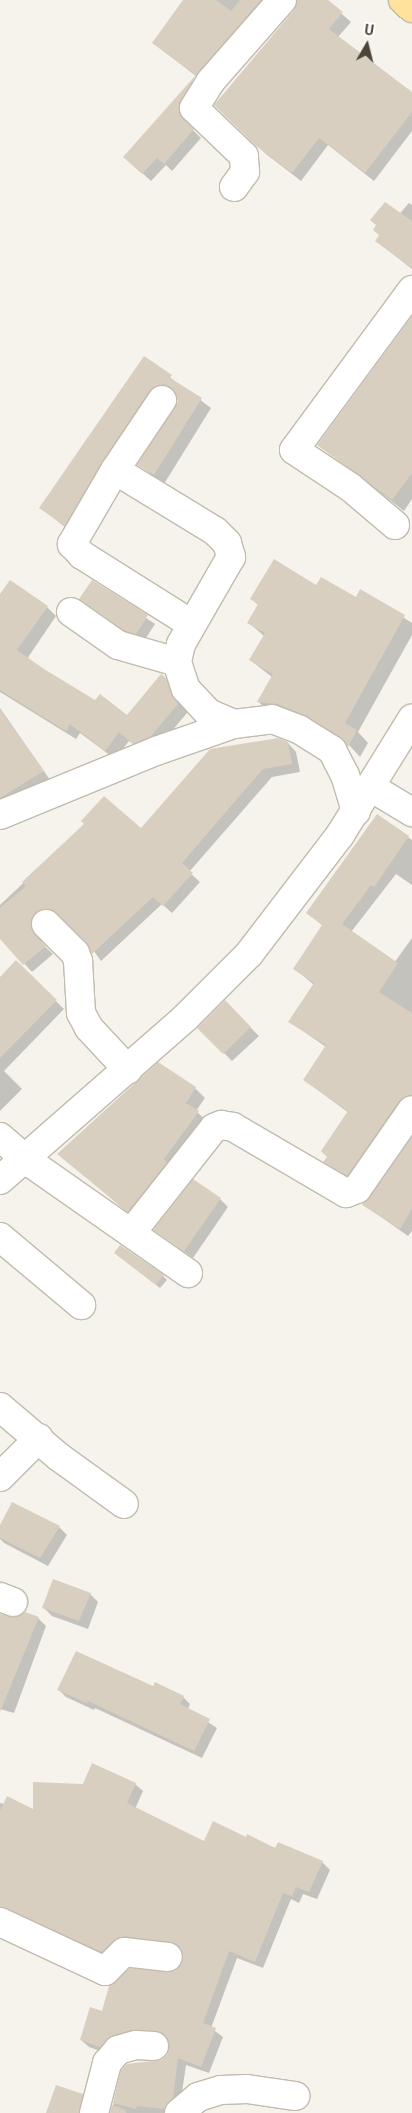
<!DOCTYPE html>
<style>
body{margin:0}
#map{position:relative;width:412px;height:2113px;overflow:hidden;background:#f6f3ec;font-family:Roboto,sans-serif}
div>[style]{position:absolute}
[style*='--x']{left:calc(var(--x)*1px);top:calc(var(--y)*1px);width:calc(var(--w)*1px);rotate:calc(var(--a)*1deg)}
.shadow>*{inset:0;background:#0003}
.building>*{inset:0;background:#d8cfc1}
.roads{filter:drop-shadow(1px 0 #c2bbae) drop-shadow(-1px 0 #c2bbae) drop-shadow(0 1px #c2bbae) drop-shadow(0 -1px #c2bbae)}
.minor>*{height:28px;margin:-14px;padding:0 14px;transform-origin:14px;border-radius:14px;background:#fff}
.major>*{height:28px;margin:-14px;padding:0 14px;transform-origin:14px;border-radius:14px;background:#ffe39c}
span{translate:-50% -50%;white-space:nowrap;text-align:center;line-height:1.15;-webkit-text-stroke:4px #fff;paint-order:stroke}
.north{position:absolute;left:342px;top:20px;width:50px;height:50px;-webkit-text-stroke:4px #fff;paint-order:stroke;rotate:8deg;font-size:14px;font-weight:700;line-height:20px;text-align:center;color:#4b4439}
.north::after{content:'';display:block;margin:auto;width:18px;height:22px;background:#4b4439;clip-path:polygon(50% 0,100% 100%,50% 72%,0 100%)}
</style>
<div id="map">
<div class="shadow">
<div style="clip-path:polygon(184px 0,277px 0,205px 83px,153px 43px)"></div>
<div style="clip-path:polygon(297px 0,326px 0,351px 22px,338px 37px,412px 93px,412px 131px,374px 181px,328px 145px,301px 181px,266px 154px,216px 105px,295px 10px)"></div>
<div style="clip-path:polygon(195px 78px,203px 85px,186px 116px,191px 128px,201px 138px,172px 171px,166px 165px,151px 181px,125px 157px)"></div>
<div style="clip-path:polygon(409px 203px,412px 205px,412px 269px,376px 241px)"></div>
<div style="clip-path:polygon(412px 318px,412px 499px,404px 511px,319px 445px)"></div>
<div style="clip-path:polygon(144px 358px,211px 408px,164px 484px,139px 465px,179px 402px,174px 394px,75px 535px,41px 508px)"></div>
<div style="clip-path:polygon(92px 582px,155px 624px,144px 641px,134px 638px,81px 599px)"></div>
<div style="clip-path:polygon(316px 587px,356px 599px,361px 591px,412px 623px,412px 635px,358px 732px,368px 743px,360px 757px,348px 744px,319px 727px,269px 713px,258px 701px,272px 677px,250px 660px,264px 636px,249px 623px,259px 606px,251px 598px)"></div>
<div style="clip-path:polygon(0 597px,47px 607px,56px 616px,27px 659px,96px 702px,127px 717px,165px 679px,175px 689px,187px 713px,160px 745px,143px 752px,129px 741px,115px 759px,80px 733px,76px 739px,0 692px)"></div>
<div style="clip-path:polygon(0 708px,55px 787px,0 811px)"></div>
<div style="clip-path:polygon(288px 743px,296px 752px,300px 772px,272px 777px,189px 872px,200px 882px,172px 913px,162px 904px,101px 961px,88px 943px,59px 916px,43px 921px,38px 929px,42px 944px,53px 954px,32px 972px,0 937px,0 905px,86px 824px,141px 830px)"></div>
<div style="clip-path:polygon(378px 816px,412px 840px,412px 885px,396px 874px,351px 932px,394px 963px,412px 938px,412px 1107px,356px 1183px,325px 1162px,349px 1113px,304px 1080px,326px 1047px,290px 1022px,314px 985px,295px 969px,323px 926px,308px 913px)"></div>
<div style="clip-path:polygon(16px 962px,64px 1009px,4px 1071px,22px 1089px,0 1111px,0 979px)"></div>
<div style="clip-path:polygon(225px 1002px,259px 1036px,232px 1061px,199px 1028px)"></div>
<div style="clip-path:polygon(195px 1088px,205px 1098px,196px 1111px,208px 1122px,138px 1221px,69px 1163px)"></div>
<div style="clip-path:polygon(412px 1139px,412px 1231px,408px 1236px,364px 1205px)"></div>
<div style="clip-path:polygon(220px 1199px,228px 1207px,193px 1258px,155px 1230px)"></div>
<div style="clip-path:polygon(120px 1257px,163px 1276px,167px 1280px,160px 1288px)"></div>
<div style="clip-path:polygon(0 1527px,59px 1527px,67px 1535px,48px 1566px,4px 1543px,0 1539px)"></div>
<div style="clip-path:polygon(90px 1594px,98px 1602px,88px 1629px,52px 1616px,44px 1608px)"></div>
<div style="clip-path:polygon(38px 1618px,46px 1626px,14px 1713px,0 1709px,0 1619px)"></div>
<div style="clip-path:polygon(154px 1688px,183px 1697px,190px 1704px,188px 1709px,217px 1728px,202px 1758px,95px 1708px,94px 1710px,66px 1697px,59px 1690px)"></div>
<div style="clip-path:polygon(135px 1784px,143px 1791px,135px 1809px,205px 1842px,246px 1839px,322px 1862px,330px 1870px,317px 1899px,303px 1894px,299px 1903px,291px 1899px,263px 1968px,237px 1958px,211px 2028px,223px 2037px,209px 2073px,186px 2065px,180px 2106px,174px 2113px,111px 2113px,122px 2071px,161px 2061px,169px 2055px,169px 2041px,163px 2037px,108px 2054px,89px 2047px,81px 2040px,103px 2013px,174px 1973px,185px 1960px,184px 1952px,179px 1949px,133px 1943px,110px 1959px,0 1914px,0 1803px,34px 1811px,84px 1785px)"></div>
<div style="clip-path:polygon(82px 2095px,90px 2103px,88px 2113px,48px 2113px)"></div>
</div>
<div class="building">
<div style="clip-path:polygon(183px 0,216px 0,231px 11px,240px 0,261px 0,196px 75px,152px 43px)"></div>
<div style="clip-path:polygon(297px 0,328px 0,343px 12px,329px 29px,412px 92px,412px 112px,365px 173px,319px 138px,292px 173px,255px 145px,214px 105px,294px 10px)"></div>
<div style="clip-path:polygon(195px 76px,178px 107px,183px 119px,194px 129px,164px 164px,157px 158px,142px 174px,123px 157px)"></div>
<div style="clip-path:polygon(385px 202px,412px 221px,412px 268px,375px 241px,379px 235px,373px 230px,376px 225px,370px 220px)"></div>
<div style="clip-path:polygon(412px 316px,412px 473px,392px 500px,317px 445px)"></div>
<div style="clip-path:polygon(144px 356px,172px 375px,170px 378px,202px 398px,154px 475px,137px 465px,178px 401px,170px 387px,163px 384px,149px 391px,102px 462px,65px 526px,39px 508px)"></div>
<div style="clip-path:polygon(274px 559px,316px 585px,321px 577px,356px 597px,360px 589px,405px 615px,345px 723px,357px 730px,348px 747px,340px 737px,306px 716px,278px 704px,257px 702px,273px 674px,249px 660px,265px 633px,247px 623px,258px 604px,250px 599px)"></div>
<div style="clip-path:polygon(10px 580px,48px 606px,17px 650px,44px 669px,95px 700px,100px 694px,127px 715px,161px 674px,166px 678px,178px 704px,151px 736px,133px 744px,119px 732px,105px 751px,70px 724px,66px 731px,0 690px,0 594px)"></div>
<div style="clip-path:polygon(92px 580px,148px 615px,136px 634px,125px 631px,79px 599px)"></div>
<div style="clip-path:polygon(0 709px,44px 771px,0 798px)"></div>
<div style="clip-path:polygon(278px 738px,288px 742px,292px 764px,263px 769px,182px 863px,193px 873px,163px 906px,153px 897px,92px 954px,86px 942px,50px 909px,35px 913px,31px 920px,35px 935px,46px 946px,23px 965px,0 939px,0 908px,26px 886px,22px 882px,84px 824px,81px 821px,104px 796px,141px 828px,210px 749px)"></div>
<div style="clip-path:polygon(377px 814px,409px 836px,374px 887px,371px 885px,342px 924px,398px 963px,379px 992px,412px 1013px,412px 1095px,399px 1101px,347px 1176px,323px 1162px,327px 1157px,321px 1151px,348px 1111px,303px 1080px,326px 1045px,288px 1022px,314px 983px,293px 969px,322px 925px,306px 913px)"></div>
<div style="clip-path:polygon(16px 960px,57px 1000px,0 1058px,0 977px)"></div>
<div style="clip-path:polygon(225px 1000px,251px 1027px,223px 1054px,197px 1028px)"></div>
<div style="clip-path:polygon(158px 1062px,196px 1087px,186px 1103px,199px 1111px,164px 1159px,167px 1162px,128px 1212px,57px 1154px)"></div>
<div style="clip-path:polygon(412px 1137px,412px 1209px,400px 1229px,362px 1205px)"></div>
<div style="clip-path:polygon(193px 1179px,221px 1198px,184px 1251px,153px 1230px)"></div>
<div style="clip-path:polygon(120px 1245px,164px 1275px,156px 1285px,114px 1253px)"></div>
<div style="clip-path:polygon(12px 1502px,60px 1526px,40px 1558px,0 1538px,0 1525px)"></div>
<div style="clip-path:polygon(53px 1579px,91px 1593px,79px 1621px,42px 1608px)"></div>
<div style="clip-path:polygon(25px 1612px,39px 1617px,0 1712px,0 1614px,15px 1617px)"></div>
<div style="clip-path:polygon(76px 1651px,153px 1686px,155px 1682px,184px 1696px,180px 1704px,210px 1719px,194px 1751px,88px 1701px,87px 1703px,57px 1690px)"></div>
<div style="clip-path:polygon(92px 1763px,136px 1783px,127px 1803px,204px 1841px,213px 1821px,246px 1837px,247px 1834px,275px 1848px,278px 1842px,323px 1861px,309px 1892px,296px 1887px,292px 1896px,283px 1893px,255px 1962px,229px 1951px,203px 2023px,216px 2028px,201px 2067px,178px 2058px,173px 2098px,164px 2109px,137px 2106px,136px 2109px,113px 2103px,121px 2070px,127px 2064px,161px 2060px,167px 2055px,170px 2046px,163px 2033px,132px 2030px,113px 2035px,100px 2047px,80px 2040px,90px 2007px,102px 2011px,109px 1986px,130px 1968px,175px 1971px,183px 1959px,178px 1945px,125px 1936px,113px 1941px,102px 1952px,0 1907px,0 1811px,7px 1796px,33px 1809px,33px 1782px,83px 1784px)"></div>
<div style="clip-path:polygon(56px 2085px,83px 2094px,79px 2113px,46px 2113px)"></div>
<div style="clip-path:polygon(112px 2105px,126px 2110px,126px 2113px,110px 2113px)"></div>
</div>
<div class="roads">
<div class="minor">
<div style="--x:234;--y:187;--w:19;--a:-54"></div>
<div style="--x:245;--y:172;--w:16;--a:-94"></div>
<div style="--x:244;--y:156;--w:69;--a:-136.2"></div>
<div style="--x:194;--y:108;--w:31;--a:-58"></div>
<div style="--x:210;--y:82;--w:109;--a:-48.7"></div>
<div style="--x:162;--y:400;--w:84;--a:123.9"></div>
<div style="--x:115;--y:470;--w:86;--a:120.2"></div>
<div style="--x:72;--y:544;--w:15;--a:48"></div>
<div style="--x:82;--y:555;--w:129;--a:32.3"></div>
<div style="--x:115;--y:470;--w:117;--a:31.4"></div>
<div style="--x:215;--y:531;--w:17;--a:45"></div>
<div style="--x:227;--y:543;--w:15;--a:74"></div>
<div style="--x:231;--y:557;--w:100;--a:119.9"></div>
<div style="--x:181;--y:644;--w:18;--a:103"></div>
<div style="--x:177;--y:662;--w:28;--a:72"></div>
<div style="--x:186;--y:689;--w:33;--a:47"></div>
<div style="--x:208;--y:713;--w:28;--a:23"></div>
<div style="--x:395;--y:525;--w:59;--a:-139.8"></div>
<div style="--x:350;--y:487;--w:67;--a:-146.5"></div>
<div style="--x:294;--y:450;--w:199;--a:-53.6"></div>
<div style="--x:71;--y:612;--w:57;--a:35.1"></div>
<div style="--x:118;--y:645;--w:61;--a:16.1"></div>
<div style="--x:372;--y:788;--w:47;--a:31"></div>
<div style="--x:0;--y:815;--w:169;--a:-22.3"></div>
<div style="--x:156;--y:751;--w:83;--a:-19.1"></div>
<div style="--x:234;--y:724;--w:38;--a:-7"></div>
<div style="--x:272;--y:719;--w:30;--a:21"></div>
<div style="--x:300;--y:730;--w:38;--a:32"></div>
<div style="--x:332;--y:750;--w:28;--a:63"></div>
<div style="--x:345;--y:775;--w:38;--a:73"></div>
<div style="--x:46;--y:924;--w:41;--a:45"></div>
<div style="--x:75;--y:953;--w:9;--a:69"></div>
<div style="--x:78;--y:961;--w:52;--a:86.7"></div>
<div style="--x:81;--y:1013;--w:17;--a:62"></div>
<div style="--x:89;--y:1028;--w:57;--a:47.1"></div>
<div style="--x:0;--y:1137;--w:33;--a:41"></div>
<div style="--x:25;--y:1159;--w:199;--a:35"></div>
<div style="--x:0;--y:1180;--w:246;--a:-41.2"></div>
<div style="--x:185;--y:1018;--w:91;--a:-45"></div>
<div style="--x:249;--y:954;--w:150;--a:-52.6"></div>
<div style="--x:340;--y:835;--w:137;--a:-58.2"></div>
<div style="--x:131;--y:1233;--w:134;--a:-51.7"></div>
<div style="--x:214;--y:1128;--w:8;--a:-23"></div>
<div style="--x:221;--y:1125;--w:12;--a:9"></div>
<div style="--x:233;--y:1127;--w:131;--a:30.3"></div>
<div style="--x:346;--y:1193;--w:12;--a:-20"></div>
<div style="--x:357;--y:1189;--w:96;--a:-55.2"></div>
<div style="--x:0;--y:1237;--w:106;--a:40"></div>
<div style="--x:0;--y:1407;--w:77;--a:40.3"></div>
<div style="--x:59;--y:1457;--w:80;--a:35.9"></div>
<div style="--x:0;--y:1477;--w:55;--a:-45"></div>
<div style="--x:0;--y:1597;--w:14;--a:21"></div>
<div style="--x:0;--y:1922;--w:116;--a:25"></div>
<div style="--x:105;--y:1971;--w:27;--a:-45"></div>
<div style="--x:124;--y:1952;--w:44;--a:6.5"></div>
<div style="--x:94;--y:2113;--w:52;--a:-75.4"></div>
<div style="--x:107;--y:2063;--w:17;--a:-50"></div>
<div style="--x:118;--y:2050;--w:19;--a:-16"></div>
<div style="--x:136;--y:2045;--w:18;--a:3"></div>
<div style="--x:179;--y:2113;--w:25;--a:-40"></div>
<div style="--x:198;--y:2097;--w:24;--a:-17"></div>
<div style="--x:221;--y:2090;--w:26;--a:-2"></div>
<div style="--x:247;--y:2089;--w:49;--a:8.3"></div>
</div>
<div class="major">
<div style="--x:403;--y:0;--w:12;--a:42"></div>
</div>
</div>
<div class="north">U</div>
</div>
